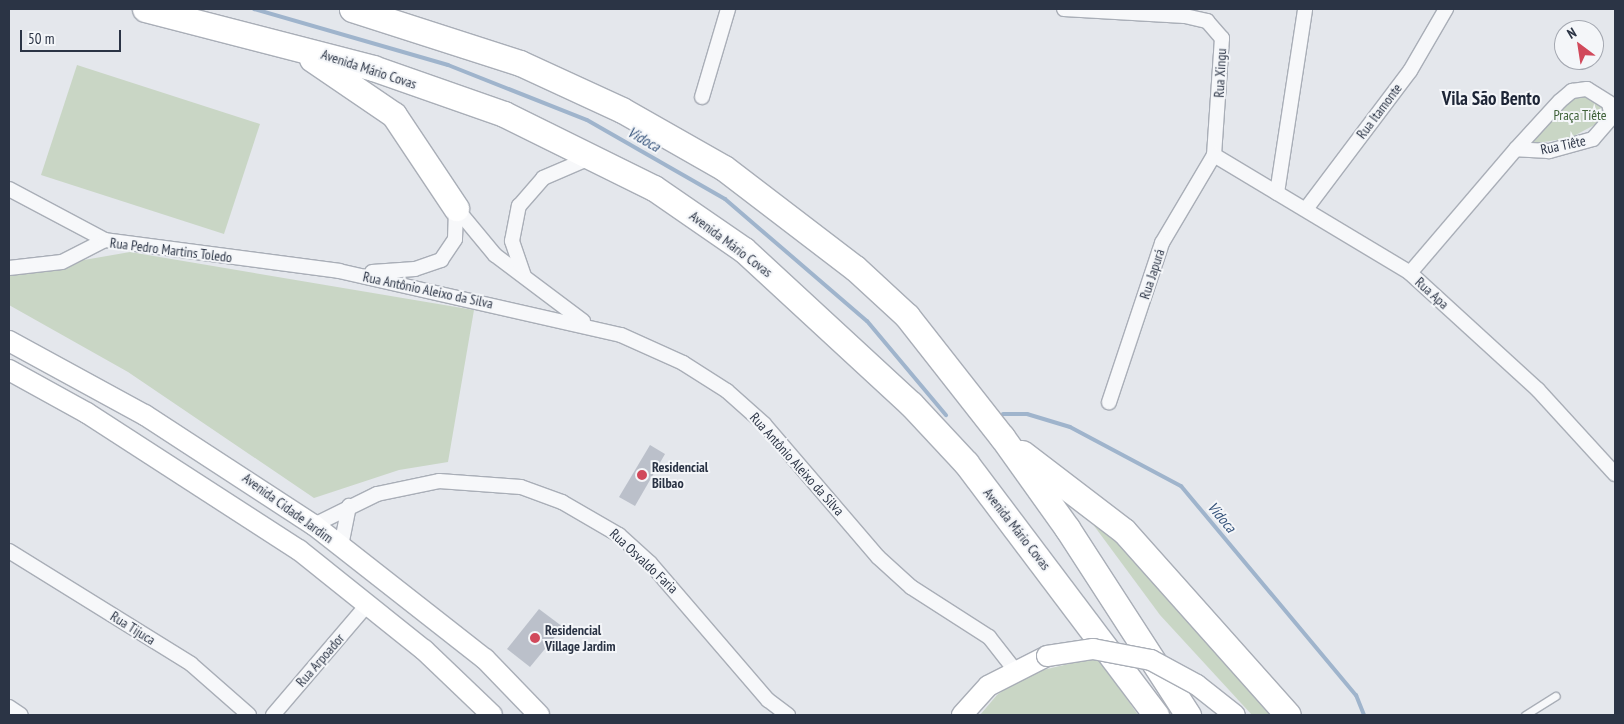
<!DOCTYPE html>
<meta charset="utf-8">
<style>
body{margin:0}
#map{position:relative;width:1624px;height:724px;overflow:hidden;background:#e4e7ec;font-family:"PT Sans Narrow",sans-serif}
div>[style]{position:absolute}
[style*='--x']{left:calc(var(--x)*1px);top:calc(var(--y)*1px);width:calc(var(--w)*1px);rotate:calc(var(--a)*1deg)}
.green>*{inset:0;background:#c9d6c5}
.stream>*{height:4px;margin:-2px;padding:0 2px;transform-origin:2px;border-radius:2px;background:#9fb4cc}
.building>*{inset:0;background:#bbc0ca}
.roads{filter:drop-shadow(1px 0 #a9aeb7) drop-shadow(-1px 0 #a9aeb7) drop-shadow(0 1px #a9aeb7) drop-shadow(0 -1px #a9aeb7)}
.service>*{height:7px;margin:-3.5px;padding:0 3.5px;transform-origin:3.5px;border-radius:3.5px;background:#f7f8fa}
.minor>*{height:14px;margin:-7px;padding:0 7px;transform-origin:7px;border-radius:7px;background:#f7f8fa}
.secondary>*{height:20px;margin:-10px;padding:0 10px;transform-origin:10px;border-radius:10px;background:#fff}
.motorway>*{height:25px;margin:-12.5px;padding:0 12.5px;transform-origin:12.5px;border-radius:12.5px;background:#fff}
.bridges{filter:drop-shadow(1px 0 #a9aeb7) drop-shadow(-1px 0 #a9aeb7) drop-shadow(0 1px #a9aeb7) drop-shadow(0 -1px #a9aeb7)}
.secondary-bridge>*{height:20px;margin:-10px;padding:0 10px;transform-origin:10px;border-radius:10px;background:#fff}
.dots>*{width:14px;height:14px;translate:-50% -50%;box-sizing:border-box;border:2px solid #f4f6f9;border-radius:50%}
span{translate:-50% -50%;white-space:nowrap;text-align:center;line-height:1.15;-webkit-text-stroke:4px #f4f6f9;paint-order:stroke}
.street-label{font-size:14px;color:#2b3445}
.park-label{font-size:14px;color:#3f6138}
.poi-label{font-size:14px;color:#2b3445;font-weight:700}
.left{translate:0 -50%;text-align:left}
.water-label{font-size:15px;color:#34527a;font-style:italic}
.district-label{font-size:19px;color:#1d2536;font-weight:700}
.frame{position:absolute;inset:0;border:10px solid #2b3445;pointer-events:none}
.north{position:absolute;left:1554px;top:20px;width:50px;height:50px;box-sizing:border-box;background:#f4f6f9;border:1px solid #a4a8b1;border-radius:50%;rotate:329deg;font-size:14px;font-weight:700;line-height:20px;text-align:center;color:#2b3445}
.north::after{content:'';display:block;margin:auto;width:18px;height:22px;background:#d1495b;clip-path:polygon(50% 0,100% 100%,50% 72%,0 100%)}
.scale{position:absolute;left:20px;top:30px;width:101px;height:22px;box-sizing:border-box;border:2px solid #2b3445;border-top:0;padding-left:6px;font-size:15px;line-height:18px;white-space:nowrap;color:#2b3445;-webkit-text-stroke:4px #f4f6f9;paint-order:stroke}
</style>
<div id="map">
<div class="green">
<div style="clip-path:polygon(77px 65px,260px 124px,224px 234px,41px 175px)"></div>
<div style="clip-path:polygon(1587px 95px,1602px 105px,1600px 122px,1570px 138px,1530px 144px,1565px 105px,1575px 96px)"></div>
<div style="clip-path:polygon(130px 252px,474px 310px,448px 462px,399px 470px,314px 498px,128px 372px,9px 305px,9px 273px)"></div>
<div style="clip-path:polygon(1092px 523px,1118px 532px,1272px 715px,1252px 715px,1160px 615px)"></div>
<div style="clip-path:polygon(1098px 657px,1138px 715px,980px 715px,997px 695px,1026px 674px)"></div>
</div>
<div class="stream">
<div style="--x:254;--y:9;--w:202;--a:16.1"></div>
<div style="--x:448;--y:65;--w:149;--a:21.6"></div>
<div style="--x:587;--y:120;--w:159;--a:29.8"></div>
<div style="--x:725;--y:199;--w:187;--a:40.7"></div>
<div style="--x:867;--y:321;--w:123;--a:50"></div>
<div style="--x:1003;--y:414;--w:24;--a:0"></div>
<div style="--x:1027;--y:414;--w:45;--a:16.8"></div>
<div style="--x:1070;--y:427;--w:126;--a:28"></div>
<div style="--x:1181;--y:486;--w:273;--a:50.1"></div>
<div style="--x:1356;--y:695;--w:22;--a:68"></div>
</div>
<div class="building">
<div style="clip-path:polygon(650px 445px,665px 454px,635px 506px,619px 497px)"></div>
<div style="clip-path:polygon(539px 609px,563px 627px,530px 667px,507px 649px)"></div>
</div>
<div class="roads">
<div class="service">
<div style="--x:1525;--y:715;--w:36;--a:-32"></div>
</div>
<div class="minor">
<div style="--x:1064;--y:9;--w:121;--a:3.3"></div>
<div style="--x:1185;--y:16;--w:23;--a:13"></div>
<div style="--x:1207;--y:21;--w:23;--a:49"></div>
<div style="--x:1222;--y:38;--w:117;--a:93.9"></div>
<div style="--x:1214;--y:155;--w:102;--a:120.6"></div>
<div style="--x:1162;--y:243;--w:168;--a:108.4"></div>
<div style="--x:702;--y:97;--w:92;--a:-73.5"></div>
<div style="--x:1214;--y:155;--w:229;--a:31"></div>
<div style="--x:1410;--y:273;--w:173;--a:42.4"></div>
<div style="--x:1538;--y:390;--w:114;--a:47.5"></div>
<div style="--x:9;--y:189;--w:109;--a:28"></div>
<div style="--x:1277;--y:193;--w:186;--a:-81.3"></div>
<div style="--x:456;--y:208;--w:61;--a:50.3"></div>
<div style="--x:495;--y:255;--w:110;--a:36.9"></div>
<div style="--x:1306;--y:209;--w:173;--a:-53"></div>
<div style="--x:1410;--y:71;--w:72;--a:-59.9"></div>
<div style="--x:9;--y:268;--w:53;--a:-6.5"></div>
<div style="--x:62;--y:262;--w:48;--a:-27.1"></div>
<div style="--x:105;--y:240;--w:236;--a:7.5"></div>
<div style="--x:339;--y:271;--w:289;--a:12.8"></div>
<div style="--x:621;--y:335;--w:68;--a:24.3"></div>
<div style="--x:683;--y:363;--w:52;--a:32.5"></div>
<div style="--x:727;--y:391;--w:50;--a:41.7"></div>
<div style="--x:764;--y:424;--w:175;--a:49.4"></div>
<div style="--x:878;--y:557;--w:45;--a:42.3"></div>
<div style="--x:911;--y:587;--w:93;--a:32.7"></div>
<div style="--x:989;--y:637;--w:41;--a:52"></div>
<div style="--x:372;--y:272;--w:43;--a:-4"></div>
<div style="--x:415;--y:269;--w:28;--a:-19"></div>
<div style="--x:441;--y:260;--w:25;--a:-56"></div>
<div style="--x:455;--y:239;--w:31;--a:-88"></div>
<div style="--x:1410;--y:273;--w:163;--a:-49.5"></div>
<div style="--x:1516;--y:149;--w:65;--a:-47.5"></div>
<div style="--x:1560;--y:101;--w:16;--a:-40"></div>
<div style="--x:1572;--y:91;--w:15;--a:-8"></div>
<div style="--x:1587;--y:89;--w:26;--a:32"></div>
<div style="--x:1609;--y:103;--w:14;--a:78"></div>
<div style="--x:1612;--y:117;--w:29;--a:131"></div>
<div style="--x:1593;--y:139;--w:46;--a:164.7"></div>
<div style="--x:1549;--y:151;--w:33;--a:-177"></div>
<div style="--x:524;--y:276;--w:37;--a:-109"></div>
<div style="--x:512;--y:241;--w:36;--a:-79"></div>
<div style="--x:519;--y:206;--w:37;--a:-49"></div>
<div style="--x:543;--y:178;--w:53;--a:-23.2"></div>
<div style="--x:314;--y:525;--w:70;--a:-26.2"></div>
<div style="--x:377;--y:494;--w:63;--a:-11.8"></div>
<div style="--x:439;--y:481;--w:82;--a:4.2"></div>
<div style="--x:521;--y:487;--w:44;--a:20.1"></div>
<div style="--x:562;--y:502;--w:66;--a:30.1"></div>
<div style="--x:619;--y:535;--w:42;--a:42.1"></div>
<div style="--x:650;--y:563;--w:181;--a:49.3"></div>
<div style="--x:768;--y:700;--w:25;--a:37"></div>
<div style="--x:341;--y:546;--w:41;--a:-78.7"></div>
<div style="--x:9;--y:551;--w:214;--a:31.8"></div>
<div style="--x:191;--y:664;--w:77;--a:41.3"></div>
<div style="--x:9;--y:707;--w:14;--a:34"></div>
<div style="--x:273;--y:715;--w:145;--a:-49.5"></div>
</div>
<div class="secondary">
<div style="--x:9;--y:341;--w:155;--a:28.6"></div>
<div style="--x:145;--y:415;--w:202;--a:33.1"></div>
<div style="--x:314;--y:525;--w:217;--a:38.1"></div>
<div style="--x:485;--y:659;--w:78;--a:46"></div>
<div style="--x:9;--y:370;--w:89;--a:28.9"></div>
<div style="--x:87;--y:413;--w:252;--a:32.9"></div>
<div style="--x:299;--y:550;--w:160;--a:38.7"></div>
<div style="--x:424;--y:650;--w:94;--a:43.7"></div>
<div style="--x:962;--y:715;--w:39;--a:-48"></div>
<div style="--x:988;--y:686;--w:66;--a:-27"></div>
</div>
<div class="motorway">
<div style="--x:145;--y:9;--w:236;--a:14.5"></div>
<div style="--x:373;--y:68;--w:139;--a:19.3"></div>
<div style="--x:504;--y:114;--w:167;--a:26.3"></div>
<div style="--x:654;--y:188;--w:109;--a:34.6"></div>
<div style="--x:744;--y:250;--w:227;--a:42.7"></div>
<div style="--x:911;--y:404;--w:81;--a:47"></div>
<div style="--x:966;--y:463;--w:316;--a:53"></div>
<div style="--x:352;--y:9;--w:176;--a:17.8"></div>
<div style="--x:520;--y:63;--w:112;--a:24.7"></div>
<div style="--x:622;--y:110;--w:117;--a:29.6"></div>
<div style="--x:724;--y:168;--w:165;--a:37.4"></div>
<div style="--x:855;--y:268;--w:71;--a:42.7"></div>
<div style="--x:907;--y:316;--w:154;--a:51.9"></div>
<div style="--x:1002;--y:437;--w:112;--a:54.5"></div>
<div style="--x:1067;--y:528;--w:223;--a:57.1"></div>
<div style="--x:312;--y:59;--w:99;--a:34.3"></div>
<div style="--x:394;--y:115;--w:112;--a:56.3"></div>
<div style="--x:1022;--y:453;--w:128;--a:37.4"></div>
<div style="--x:1124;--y:531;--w:246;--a:48.3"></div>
</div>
</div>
<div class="bridges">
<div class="secondary-bridge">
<div style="--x:1047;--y:656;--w:47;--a:-8.7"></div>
<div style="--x:1093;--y:649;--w:59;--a:10.7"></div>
<div style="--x:1151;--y:660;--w:52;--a:28.5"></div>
<div style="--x:1197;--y:685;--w:48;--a:38.3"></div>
</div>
</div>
<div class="dots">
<div style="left:642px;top:475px;background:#d1495b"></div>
<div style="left:535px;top:638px;background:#d1495b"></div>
</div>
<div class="street-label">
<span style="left:369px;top:69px;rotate:18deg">Avenida Mário Covas</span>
<span style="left:1220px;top:73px;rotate:-87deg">Rua Xingu</span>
<span style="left:1379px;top:111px;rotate:-53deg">Rua Itamonte</span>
<span style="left:1563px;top:145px;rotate:-12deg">Rua Tiête</span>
<span style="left:731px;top:244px;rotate:37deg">Avenida Mário Covas</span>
<span style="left:171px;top:250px;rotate:7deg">Rua Pedro Martins Toledo</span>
<span style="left:1152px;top:274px;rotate:-72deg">Rua Japurá</span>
<span style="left:428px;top:290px;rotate:12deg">Rua Antônio Aleixo da Silva</span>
<span style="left:1432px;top:293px;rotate:42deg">Rua Apa</span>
<span style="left:797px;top:464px;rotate:48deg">Rua Antônio Aleixo da Silva</span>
<span style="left:288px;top:508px;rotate:36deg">Avenida Cidade Jardim</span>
<span style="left:1017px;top:529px;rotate:52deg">Avenida Mário Covas</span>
<span style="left:644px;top:561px;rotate:43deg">Rua Osvaldo Faria</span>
<span style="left:133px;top:628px;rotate:32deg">Rua Tijuca</span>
<span style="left:320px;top:660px;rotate:-49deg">Rua Arpoador</span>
</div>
<div class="park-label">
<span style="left:1580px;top:115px">Praça Tiête</span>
</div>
<div class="poi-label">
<span class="left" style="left:652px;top:475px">Residencial<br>Bilbao</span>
<span class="left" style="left:545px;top:638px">Residencial<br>Village Jardim</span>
</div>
<div class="water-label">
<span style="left:644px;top:139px;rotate:30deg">Vidoca</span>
<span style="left:1222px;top:517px;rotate:50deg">Vidoca</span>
</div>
<div class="district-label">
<span style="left:1491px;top:99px">Vila São Bento</span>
</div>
<div class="frame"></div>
<div class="north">N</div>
<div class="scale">50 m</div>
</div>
